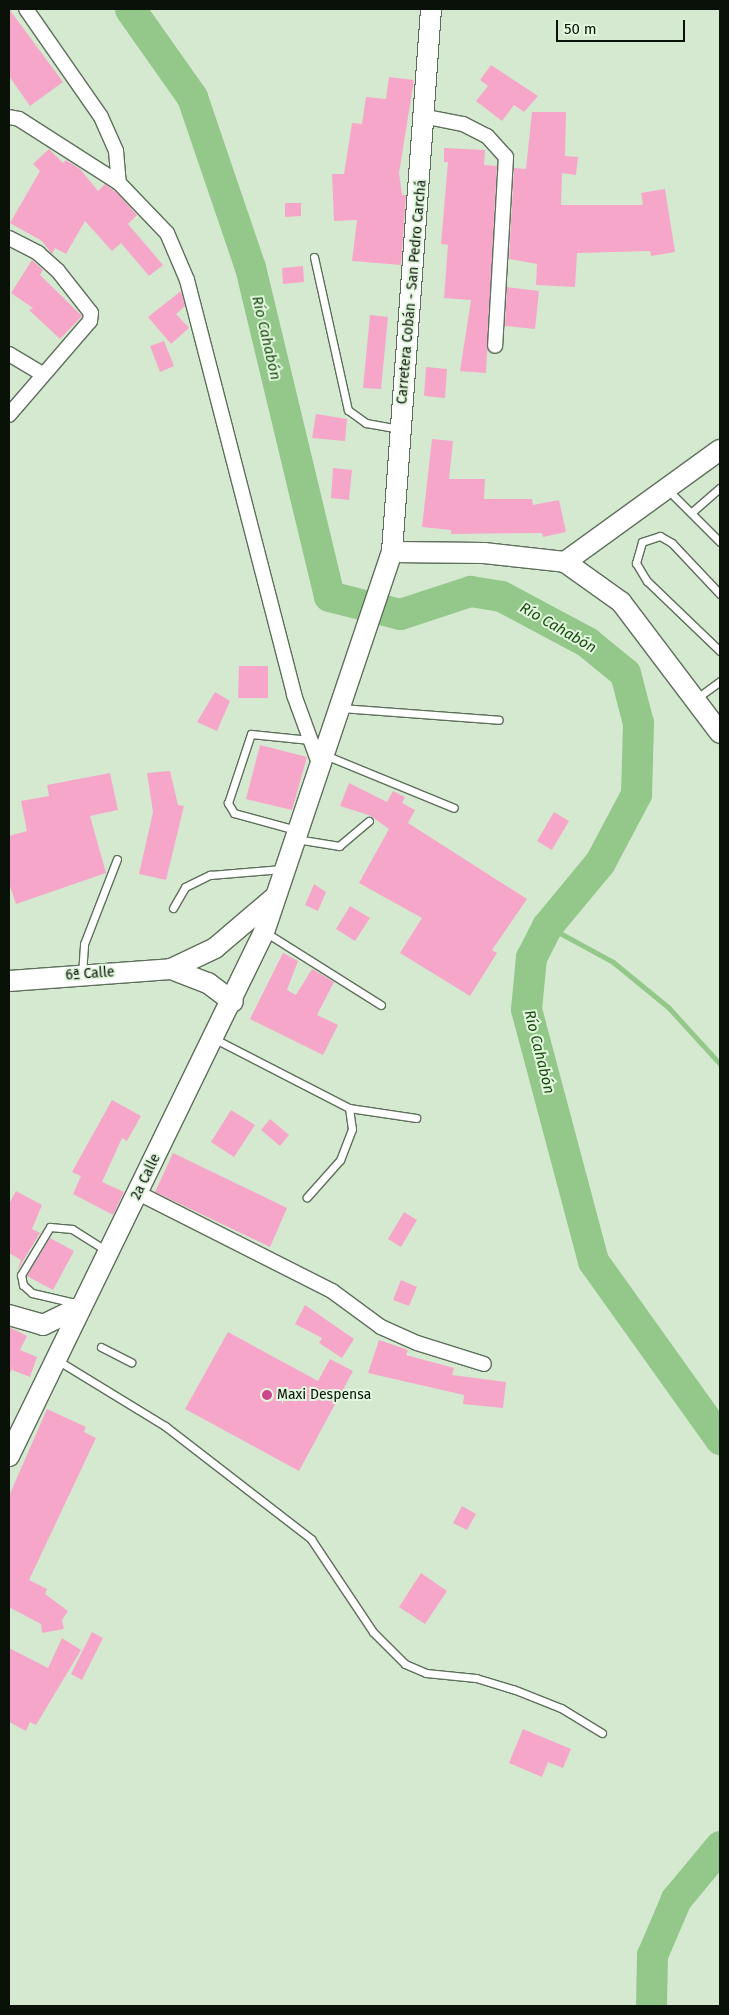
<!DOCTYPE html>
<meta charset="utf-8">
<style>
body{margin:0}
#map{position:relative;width:729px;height:2015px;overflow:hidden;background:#d5e9d1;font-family:"Fira Sans",sans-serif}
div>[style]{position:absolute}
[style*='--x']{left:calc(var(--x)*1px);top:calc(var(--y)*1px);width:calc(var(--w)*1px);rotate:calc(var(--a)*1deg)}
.stream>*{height:5px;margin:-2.5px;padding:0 2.5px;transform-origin:2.5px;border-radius:2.5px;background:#93c88a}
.river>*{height:31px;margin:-15.5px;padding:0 15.5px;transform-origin:15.5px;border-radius:15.5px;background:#93c88a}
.building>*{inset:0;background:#f6a7c9}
.roads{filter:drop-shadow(1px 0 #5d6f5a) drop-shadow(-1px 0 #5d6f5a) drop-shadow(0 1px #5d6f5a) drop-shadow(0 -1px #5d6f5a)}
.lane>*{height:7px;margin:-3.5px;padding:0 3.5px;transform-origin:3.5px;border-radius:3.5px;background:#fff}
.street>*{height:14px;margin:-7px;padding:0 7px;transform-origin:7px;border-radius:7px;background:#fff}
.secondary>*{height:20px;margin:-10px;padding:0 10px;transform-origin:10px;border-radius:10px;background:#fff}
.dots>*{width:14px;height:14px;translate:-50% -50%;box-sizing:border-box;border:2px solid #e2f7de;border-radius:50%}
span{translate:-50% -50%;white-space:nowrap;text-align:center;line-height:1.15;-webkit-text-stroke:4px #e2f7de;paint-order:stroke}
.street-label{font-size:14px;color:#0a1109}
.poi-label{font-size:14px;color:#0a1109}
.left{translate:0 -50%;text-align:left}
.water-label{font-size:15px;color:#164a0d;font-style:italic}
.frame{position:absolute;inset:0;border:10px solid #0a1109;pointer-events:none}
.scale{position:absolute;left:556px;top:20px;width:129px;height:22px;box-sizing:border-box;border:2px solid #0a1109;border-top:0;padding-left:6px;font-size:15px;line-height:18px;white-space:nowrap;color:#0a1109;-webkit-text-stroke:4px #e2f7de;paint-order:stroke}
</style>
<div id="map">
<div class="stream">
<div style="--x:547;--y:926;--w:75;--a:28.6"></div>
<div style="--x:613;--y:962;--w:71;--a:39.3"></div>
<div style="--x:668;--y:1007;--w:77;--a:47.6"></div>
</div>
<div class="river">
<div style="--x:130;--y:9;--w:108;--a:54.8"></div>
<div style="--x:192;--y:97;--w:180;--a:71.2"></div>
<div style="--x:250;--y:267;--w:338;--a:76.5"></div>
<div style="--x:329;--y:596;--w:73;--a:14.2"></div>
<div style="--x:400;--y:614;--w:74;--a:-18.2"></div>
<div style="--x:470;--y:591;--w:31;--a:9"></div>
<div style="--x:501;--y:596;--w:98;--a:28.1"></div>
<div style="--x:587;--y:642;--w:49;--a:39.2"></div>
<div style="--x:625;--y:673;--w:52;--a:75.4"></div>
<div style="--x:638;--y:723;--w:71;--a:91.6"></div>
<div style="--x:636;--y:794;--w:77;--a:117.9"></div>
<div style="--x:600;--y:862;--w:83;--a:129.6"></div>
<div style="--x:547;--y:926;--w:35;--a:117"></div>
<div style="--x:531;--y:957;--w:52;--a:95.5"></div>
<div style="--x:526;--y:1009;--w:261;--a:75.1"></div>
<div style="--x:593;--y:1261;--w:219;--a:54.5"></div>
<div style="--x:651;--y:2006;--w:51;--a:-88.9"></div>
<div style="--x:652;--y:1955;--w:61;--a:-66.8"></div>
<div style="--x:676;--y:1899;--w:69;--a:-50.3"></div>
</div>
<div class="building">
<div style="clip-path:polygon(9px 9px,63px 82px,30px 106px,9px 76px)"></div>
<div style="clip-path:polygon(491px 65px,538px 96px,524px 112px,514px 105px,502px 121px,476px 101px,488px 86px,480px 80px)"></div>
<div style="clip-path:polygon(389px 77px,414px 80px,399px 173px,402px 195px,406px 195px,401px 265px,352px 261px,357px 220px,334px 221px,332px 174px,344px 174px,352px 123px,362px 124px,366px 97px,386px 99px)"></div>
<div style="clip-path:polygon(532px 112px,566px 112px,565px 156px,578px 157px,576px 175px,562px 173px,561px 205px,643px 205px,641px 193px,665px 189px,675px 252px,651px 256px,650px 251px,577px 253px,575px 287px,536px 285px,537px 264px,509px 259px,514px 168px,526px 169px)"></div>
<div style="clip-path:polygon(444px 148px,485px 150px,484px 165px,497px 166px,486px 373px,460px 371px,471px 300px,444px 298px,448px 245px,441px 244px,448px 162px,444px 162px)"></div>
<div style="clip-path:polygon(49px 149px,63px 163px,66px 160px,80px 169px,98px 191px,105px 184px,117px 193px,137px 215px,128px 224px,163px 265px,149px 276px,121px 243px,112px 251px,85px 221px,66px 254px,55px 248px,52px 254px,42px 241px,10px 223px,40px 171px,33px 164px)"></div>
<div style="clip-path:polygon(285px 203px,301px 203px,301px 216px,285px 217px)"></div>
<div style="clip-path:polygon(32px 260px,43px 270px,40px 275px,82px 316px,60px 339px,29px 310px,33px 308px,11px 293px)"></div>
<div style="clip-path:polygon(303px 266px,304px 282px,283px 284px,282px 268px)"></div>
<div style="clip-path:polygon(507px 287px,539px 291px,535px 329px,505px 326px)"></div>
<div style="clip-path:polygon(181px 291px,185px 306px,176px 314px,189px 328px,171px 344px,148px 317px)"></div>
<div style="clip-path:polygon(370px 315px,388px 317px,381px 389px,363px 388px)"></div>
<div style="clip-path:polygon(164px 341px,174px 366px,160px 372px,150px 346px)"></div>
<div style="clip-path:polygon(426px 367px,447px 369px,445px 398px,424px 396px)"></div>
<div style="clip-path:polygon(316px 414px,347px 419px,345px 441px,312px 438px)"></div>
<div style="clip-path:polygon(432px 439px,453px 441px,449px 479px,485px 479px,484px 499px,532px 499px,533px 505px,559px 500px,566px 532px,543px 537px,542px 533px,451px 534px,451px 530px,422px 527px)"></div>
<div style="clip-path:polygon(333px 468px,352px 470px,349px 500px,331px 498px)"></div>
<div style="clip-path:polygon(239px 666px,268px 666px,268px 698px,238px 698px)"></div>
<div style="clip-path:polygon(215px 692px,230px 701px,217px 731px,197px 722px)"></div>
<div style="clip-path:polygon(260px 745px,307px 757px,292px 810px,246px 799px)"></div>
<div style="clip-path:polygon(170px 771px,178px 805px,184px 806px,166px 880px,139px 874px,153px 812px,147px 773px)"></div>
<div style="clip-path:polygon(110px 773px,118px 810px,90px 816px,106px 873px,16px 904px,9px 883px,9px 836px,27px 831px,21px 801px,49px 796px,47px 785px)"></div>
<div style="clip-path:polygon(349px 783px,387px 802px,393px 791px,405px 797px,402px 803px,415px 810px,408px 823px,527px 899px,492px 950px,497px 953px,470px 996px,400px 953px,422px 918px,359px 883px,389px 829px,371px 816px,340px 806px)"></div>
<div style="clip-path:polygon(554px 812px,569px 821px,552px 850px,537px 841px)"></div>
<div style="clip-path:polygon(314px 884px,326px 892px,318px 911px,305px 905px)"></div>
<div style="clip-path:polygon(350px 906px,370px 918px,355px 941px,336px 929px)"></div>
<div style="clip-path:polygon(283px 953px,298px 961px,287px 990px,296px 995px,312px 969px,334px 982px,317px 1015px,338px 1025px,323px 1055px,250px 1019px)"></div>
<div style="clip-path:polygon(112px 1100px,141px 1116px,127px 1141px,122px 1138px,102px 1182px,124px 1192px,113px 1215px,73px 1194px,81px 1176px,72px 1172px)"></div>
<div style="clip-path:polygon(231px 1110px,255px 1125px,234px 1157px,211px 1142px)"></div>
<div style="clip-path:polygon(270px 1119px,289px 1135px,280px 1146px,261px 1130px)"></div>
<div style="clip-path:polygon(173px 1153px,287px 1208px,270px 1247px,155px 1192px)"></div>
<div style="clip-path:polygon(16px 1191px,42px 1205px,32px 1229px,40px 1233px,17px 1271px,21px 1260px,9px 1253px,9px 1204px)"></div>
<div style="clip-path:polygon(404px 1212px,417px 1220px,401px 1247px,388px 1239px)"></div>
<div style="clip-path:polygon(50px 1238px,74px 1251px,53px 1290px,27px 1276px)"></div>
<div style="clip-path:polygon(401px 1280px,417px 1287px,409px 1306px,393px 1300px)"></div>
<div style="clip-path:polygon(305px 1305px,354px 1339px,342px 1358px,319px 1343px,322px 1338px,295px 1324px)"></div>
<div style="clip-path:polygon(9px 1327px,27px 1336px,20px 1350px,37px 1357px,30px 1377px,12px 1370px,15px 1363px,9px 1375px)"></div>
<div style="clip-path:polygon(228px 1332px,318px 1381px,330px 1359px,353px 1371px,299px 1471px,185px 1409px)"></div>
<div style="clip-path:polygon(379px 1340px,408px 1350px,406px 1355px,454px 1368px,452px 1375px,506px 1382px,503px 1408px,463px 1404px,464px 1395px,368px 1373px)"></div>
<div style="clip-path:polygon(47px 1409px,86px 1427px,84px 1432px,96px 1438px,29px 1580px,47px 1589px,45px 1594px,68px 1611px,62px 1620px,64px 1629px,42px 1633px,41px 1624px,9px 1607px,9px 1496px)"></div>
<div style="clip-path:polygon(462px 1506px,476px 1514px,467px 1530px,453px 1523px)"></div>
<div style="clip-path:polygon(421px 1573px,447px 1591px,425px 1624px,399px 1607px)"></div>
<div style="clip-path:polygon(92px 1632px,103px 1638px,82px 1680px,71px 1674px)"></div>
<div style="clip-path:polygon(62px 1638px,81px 1650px,36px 1725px,30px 1722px,26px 1731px,9px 1722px,9px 1648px,48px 1668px)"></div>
<div style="clip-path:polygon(523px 1729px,571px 1749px,563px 1768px,548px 1762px,542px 1777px,509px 1763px)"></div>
</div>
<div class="roads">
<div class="lane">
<div style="--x:314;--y:257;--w:157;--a:77.5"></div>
<div style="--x:348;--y:410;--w:22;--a:36"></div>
<div style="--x:366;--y:423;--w:35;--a:10"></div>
<div style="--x:667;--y:489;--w:75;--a:45"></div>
<div style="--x:692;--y:512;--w:37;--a:-41"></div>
<div style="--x:720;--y:594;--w:70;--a:-133.3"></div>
<div style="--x:672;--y:543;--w:14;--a:-150"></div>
<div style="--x:660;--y:536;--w:19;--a:162"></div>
<div style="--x:642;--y:542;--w:22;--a:106"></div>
<div style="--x:636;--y:563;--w:21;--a:59"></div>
<div style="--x:647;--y:581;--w:101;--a:43.8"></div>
<div style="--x:697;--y:698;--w:29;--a:-36"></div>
<div style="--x:341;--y:708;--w:158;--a:4.3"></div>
<div style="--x:325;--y:755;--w:139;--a:22.3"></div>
<div style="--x:296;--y:830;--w:64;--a:-164.7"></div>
<div style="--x:234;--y:813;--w:12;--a:-121"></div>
<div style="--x:228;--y:803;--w:73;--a:-71.6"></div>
<div style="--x:251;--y:734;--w:59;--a:5.8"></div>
<div style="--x:296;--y:839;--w:44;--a:9.2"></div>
<div style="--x:339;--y:846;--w:39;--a:-40"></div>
<div style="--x:173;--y:908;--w:24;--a:-60"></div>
<div style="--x:185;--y:887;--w:28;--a:-26"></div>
<div style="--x:210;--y:875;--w:72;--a:-4.8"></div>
<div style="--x:265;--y:932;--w:137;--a:32.2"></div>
<div style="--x:82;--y:974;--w:30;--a:-86"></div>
<div style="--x:84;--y:944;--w:91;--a:-68.8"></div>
<div style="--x:215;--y:1039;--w:151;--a:27.2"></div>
<div style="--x:349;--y:1108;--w:21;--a:82"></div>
<div style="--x:352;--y:1129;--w:33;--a:111"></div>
<div style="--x:340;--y:1160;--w:50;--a:131.7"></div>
<div style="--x:349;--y:1108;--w:68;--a:8.5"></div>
<div style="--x:75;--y:1303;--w:44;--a:-166.9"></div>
<div style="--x:32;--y:1293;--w:12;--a:-138"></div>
<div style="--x:23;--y:1285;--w:10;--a:-101"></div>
<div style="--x:21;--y:1275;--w:56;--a:-58.9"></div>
<div style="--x:50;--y:1227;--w:22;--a:5"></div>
<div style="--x:72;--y:1229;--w:41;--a:32.2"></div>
<div style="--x:101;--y:1347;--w:34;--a:27"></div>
<div style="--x:57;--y:1360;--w:127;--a:31.4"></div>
<div style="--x:165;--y:1426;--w:185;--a:37.7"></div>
<div style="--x:311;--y:1539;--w:112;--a:56.3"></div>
<div style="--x:373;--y:1632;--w:45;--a:45"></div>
<div style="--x:405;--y:1664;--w:23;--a:23"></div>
<div style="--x:426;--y:1673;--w:50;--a:5.7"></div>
<div style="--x:476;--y:1678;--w:39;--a:17"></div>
<div style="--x:513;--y:1689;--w:52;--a:21.6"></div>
<div style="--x:561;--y:1708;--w:48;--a:31.4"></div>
</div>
<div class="street">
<div style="--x:26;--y:9;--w:131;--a:55.2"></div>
<div style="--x:101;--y:117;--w:37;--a:66"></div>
<div style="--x:116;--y:151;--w:32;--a:85"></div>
<div style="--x:9;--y:117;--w:10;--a:11"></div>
<div style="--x:19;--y:119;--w:119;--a:32.6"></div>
<div style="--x:119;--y:183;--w:69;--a:46.2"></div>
<div style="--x:167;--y:233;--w:51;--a:66.9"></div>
<div style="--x:187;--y:280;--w:429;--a:75.5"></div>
<div style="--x:294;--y:695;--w:76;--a:69.9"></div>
<div style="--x:427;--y:117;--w:37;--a:11"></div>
<div style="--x:463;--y:124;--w:27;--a:27"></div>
<div style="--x:487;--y:136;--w:28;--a:48"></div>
<div style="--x:506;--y:157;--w:189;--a:93.3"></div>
<div style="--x:9;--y:238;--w:33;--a:27"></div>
<div style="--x:38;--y:253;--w:27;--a:42"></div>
<div style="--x:58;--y:271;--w:53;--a:51.8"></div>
<div style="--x:91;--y:313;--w:8;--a:97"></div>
<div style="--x:90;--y:321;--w:124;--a:130.8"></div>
<div style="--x:9;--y:354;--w:37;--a:31"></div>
<div style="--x:138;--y:1193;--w:217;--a:26.8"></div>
<div style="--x:332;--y:1291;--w:61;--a:36.3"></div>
<div style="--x:381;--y:1327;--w:39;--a:24"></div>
<div style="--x:417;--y:1343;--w:70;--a:17.4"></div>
</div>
<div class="secondary">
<div style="--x:392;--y:552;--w:92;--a:0.6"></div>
<div style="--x:484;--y:553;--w:81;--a:6.3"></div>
<div style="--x:565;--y:562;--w:69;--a:35.5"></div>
<div style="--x:621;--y:602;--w:164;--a:52.9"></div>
<div style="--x:565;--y:562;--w:191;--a:-35.9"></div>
<div style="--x:171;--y:969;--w:40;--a:21"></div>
<div style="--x:208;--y:983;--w:31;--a:37"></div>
<div style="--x:9;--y:981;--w:162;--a:-4.2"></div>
<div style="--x:171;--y:969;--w:49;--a:-25.5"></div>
<div style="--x:215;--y:948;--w:79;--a:-40.4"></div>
<div style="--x:9;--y:1315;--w:35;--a:16"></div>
<div style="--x:43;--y:1325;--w:39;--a:-26"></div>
<div style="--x:9;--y:1456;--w:583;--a:-64.05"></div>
<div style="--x:264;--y:932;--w:401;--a:-71.4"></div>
<div style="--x:392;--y:552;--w:544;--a:-85.89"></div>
</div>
</div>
<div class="dots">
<div style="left:267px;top:1395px;background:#cb468a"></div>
</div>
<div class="street-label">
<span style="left:412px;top:292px;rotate:-85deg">Carretera Cobán - San Pedro Carchá</span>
<span style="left:90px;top:974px;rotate:-4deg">6ª Calle</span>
<span style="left:146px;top:1177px;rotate:-64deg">2a Calle</span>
</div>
<div class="poi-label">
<span class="left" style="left:277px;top:1395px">Maxi Despensa</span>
</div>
<div class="water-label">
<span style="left:266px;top:338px;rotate:77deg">Río Cahabón</span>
<span style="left:558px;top:628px;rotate:30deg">Río Cahabón</span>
<span style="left:539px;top:1052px;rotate:76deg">Río Cahabón</span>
</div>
<div class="frame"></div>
<div class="scale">50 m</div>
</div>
